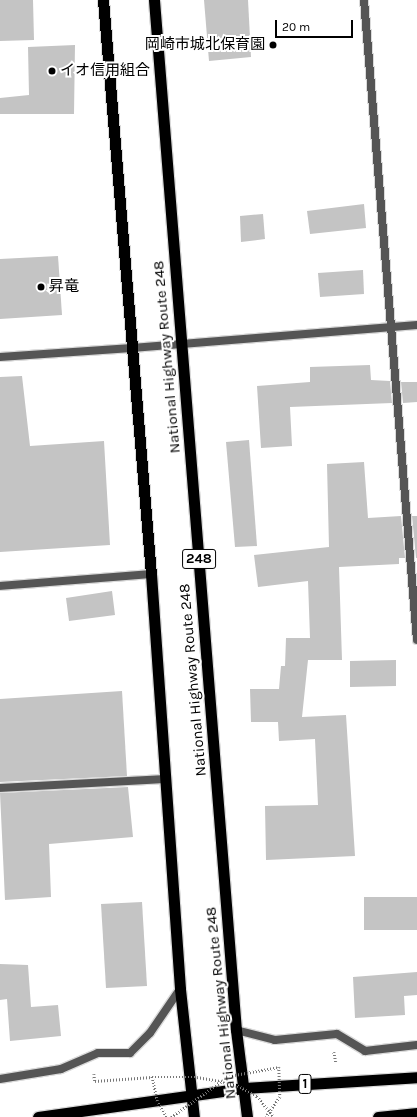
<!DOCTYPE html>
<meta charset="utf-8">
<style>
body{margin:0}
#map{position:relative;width:417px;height:1117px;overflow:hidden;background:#fff;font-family:Karla,"Noto Sans JP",sans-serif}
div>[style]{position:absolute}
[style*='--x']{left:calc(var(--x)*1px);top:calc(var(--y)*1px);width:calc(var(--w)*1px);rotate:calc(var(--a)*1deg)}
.building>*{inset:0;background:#c4c4c4}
.path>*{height:2.5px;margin-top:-1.25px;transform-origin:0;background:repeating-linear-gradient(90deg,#777 0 1px,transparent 0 3px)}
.roads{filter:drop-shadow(1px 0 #dbdbdb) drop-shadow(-1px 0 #dbdbdb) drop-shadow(0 1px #dbdbdb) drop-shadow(0 -1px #dbdbdb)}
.minor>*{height:8px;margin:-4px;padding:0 4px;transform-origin:4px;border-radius:4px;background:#555}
.tertiary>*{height:8px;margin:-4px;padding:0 4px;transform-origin:4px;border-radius:4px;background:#555}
.trunk>*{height:11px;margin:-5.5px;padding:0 5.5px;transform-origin:5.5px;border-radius:5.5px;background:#000}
.path-bridge>*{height:2.5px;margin-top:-1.25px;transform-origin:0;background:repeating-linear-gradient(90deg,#777 0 1px,transparent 0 3px)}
.dots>*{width:11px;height:11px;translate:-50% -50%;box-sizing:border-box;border:2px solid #fff;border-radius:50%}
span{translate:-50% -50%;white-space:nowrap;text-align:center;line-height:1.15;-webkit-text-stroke:4px #fff;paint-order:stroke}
.shield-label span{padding:1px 3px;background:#fff;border:1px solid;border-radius:3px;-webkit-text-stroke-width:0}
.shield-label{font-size:14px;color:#000;font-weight:700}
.poi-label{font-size:15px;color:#000}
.right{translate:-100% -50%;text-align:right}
.left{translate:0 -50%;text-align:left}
.street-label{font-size:15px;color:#000}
.scale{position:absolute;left:275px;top:20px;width:78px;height:18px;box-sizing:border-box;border:2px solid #000;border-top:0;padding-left:5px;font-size:12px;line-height:14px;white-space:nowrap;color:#000;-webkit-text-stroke:3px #fff;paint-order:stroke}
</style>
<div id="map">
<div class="building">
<div style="clip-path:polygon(0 0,33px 0,34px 40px,0 41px)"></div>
<div style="clip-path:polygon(204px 0,248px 0,251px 57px,209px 61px)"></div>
<div style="clip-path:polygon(75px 45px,74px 114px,0 114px,0 98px,29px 95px,28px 47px)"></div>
<div style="clip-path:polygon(364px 204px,366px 228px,310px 234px,307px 211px)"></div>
<div style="clip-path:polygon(263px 214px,265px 239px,241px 242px,240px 216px)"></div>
<div style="clip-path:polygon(58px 256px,62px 315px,0 319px,0 259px)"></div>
<div style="clip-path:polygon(363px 270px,364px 294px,320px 297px,318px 273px)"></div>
<div style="clip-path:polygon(370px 365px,371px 380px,390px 381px,392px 403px,290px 407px,292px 446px,261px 448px,257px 386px,310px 382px,310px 367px)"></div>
<div style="clip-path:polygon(22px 376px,30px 446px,104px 441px,110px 545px,0 552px,0 377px)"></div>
<div style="clip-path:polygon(401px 382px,417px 382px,417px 402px,403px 403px)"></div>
<div style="clip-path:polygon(249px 440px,257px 546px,235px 547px,226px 442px)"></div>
<div style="clip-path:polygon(364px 462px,368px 518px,401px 516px,405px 558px,399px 558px,399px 564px,339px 567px,342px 660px,308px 660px,302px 717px,346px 715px,355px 856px,266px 860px,265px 806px,318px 805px,315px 739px,279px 741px,278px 722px,251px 722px,250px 689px,279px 689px,281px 666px,285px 666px,286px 638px,310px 638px,308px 581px,258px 587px,254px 555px,329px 547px,327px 464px)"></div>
<div style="clip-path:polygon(412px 516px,417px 516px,417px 558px,416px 558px)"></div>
<div style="clip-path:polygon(112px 591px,115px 615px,69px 621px,66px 598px)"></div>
<div style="clip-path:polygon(396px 660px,396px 686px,350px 687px,350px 661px)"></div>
<div style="clip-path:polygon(122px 691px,127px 776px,0 782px,0 699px)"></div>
<div style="clip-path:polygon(128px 787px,133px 837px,49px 844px,51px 897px,5px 900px,0 793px)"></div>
<div style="clip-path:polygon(364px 897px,417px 897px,417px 930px,364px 930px)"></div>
<div style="clip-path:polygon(142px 902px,147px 986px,106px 988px,101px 904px)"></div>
<div style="clip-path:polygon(0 964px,28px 965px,31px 1007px,58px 1005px,61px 1036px,10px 1041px,7px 999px,0 1000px)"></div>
<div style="clip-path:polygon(417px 972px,417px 995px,404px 996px,405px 1015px,355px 1018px,353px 977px)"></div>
</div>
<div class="path">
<div style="--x:334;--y:1052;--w:10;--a:79"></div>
<div style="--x:94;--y:1074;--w:7;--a:82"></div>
<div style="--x:95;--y:1081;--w:57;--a:-4"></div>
</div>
<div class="roads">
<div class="minor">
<div style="--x:364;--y:0;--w:642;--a:85.27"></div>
<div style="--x:0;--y:357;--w:132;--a:-3.9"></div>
<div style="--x:0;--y:586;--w:151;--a:-4.5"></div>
<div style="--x:0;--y:788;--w:166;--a:-3.1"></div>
<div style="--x:236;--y:1030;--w:40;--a:14.4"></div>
<div style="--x:275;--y:1040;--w:62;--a:-5.5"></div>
<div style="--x:337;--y:1034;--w:33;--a:31"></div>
<div style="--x:365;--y:1051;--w:52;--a:-6.6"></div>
<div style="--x:0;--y:1079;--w:62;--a:-9.3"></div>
<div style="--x:61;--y:1069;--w:40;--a:-23.4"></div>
<div style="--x:98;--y:1053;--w:32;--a:0"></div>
<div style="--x:130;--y:1053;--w:28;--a:-45"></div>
<div style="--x:150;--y:1033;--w:53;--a:-55.7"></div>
</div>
<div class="tertiary">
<div style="--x:132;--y:348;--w:286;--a:-4.6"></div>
</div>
<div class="trunk">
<div style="--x:103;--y:0;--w:576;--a:85.22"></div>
<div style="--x:151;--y:574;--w:416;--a:86"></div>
<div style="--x:180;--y:989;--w:129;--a:83.8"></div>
<div style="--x:154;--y:0;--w:1033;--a:85.45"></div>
<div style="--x:236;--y:1030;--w:88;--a:82.8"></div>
<div style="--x:38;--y:1117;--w:208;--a:-8"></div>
<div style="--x:244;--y:1088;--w:173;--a:-3.6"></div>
<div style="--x:378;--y:1117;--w:39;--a:-6"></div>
</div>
</div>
<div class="path-bridge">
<div style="--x:166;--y:1117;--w:18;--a:-119"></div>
<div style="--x:157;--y:1101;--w:25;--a:-102"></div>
<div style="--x:152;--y:1077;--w:45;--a:0"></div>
<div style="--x:197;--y:1077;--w:39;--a:10"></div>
<div style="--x:235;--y:1084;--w:25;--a:29"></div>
<div style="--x:257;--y:1096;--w:27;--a:51"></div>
<div style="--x:171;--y:1117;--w:71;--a:-35.3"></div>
<div style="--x:229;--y:1076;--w:51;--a:-10.2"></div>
<div style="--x:279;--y:1067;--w:30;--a:88"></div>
<div style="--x:280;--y:1097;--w:24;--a:125"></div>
</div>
<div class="dots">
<div style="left:273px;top:45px;background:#000"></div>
<div style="left:52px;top:71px;background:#000"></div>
<div style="left:41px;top:287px;background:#000"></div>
</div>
<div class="shield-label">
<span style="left:199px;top:559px">248</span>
<span style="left:305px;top:1084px">1</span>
</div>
<div class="poi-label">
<span class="right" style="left:265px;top:45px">岡崎市城北保育園</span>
<span class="left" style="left:60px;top:71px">イオ信用組合</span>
<span class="left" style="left:49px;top:287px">昇竜</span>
</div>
<div class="street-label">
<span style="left:167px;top:357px;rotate:-95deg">National Highway Route 248</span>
<span style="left:193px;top:680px;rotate:-95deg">National Highway Route 248</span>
<span style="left:221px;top:1003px;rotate:-96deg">National Highway Route 248</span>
</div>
<div class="scale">20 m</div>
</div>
